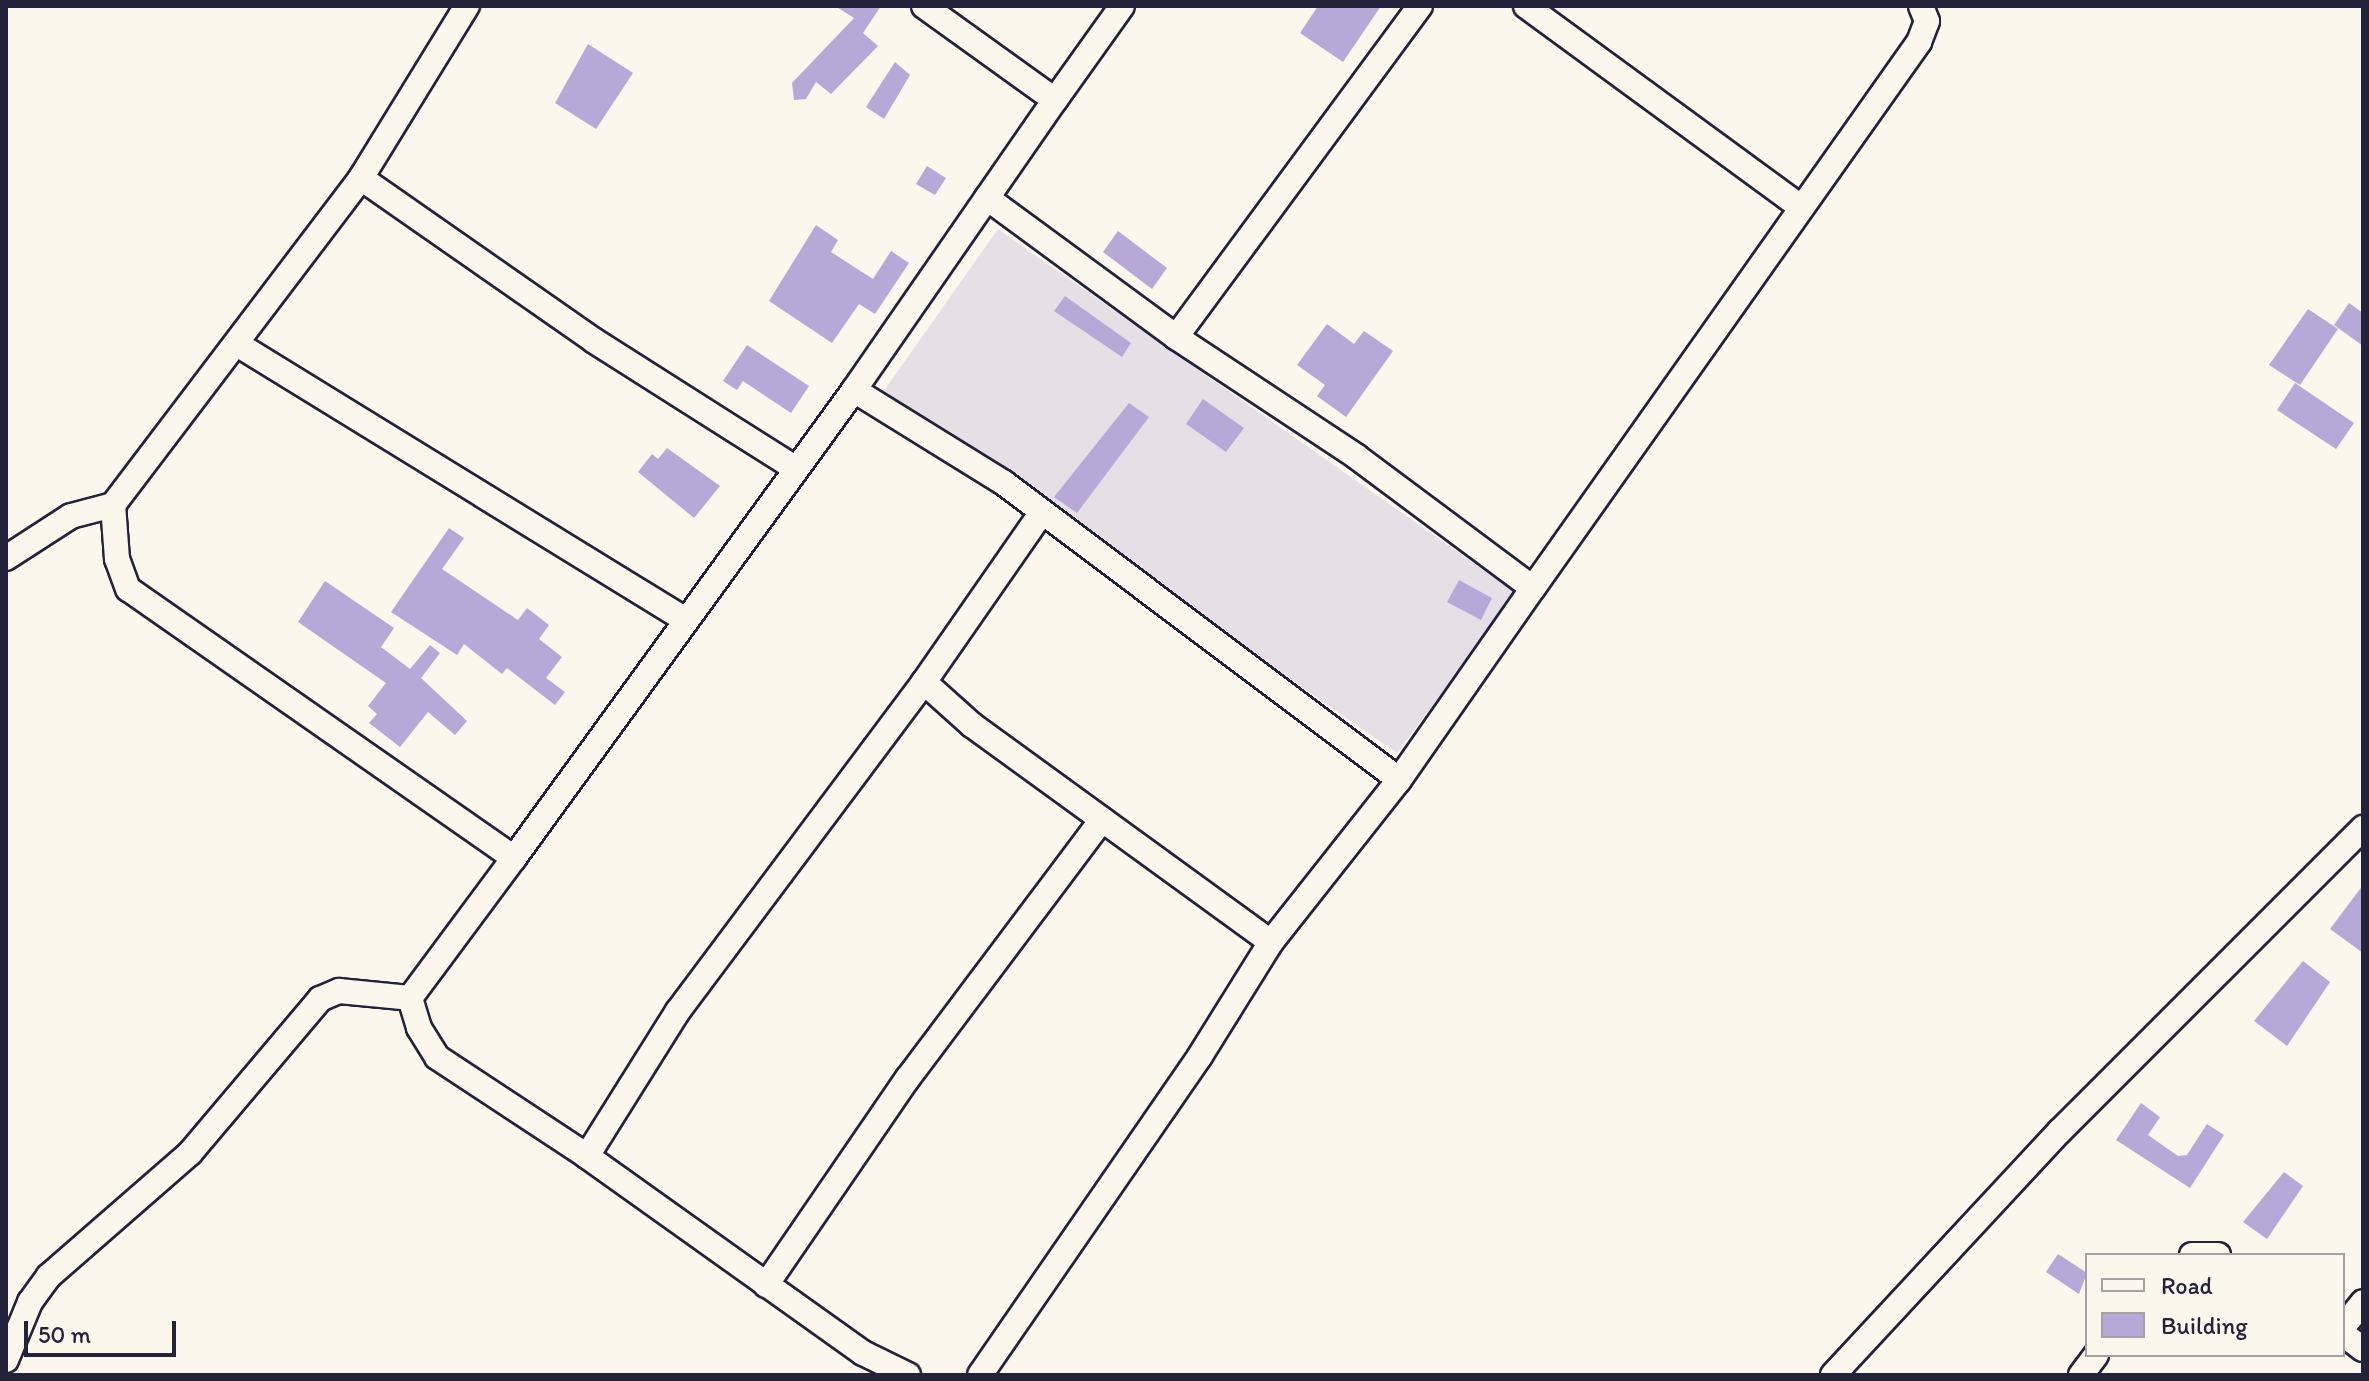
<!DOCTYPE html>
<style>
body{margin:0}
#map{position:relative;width:2369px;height:1381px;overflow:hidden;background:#fbf7ec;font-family:Itim,sans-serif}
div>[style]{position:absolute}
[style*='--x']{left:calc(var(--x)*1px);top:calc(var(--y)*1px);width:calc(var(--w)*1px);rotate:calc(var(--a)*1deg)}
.built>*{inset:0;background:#e7dfe6}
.building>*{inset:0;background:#b8a8d8}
.roads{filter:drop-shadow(2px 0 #22223b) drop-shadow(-2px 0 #22223b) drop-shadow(0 2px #22223b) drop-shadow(0 -2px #22223b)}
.minor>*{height:24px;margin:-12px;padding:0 12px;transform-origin:12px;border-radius:12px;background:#fbf7ec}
span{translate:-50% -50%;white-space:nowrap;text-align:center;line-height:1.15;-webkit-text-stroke:8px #fbf7ec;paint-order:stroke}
.frame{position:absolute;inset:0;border:8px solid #22223b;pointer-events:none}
.legend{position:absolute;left:2085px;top:1253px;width:260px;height:104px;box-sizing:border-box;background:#fbf7ec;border:2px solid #a4a2a5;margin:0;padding:10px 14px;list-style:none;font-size:24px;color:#22223b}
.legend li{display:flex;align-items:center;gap:16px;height:40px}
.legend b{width:40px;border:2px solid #a4a2a5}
.scale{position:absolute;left:24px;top:1321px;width:152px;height:36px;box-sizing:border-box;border:4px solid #22223b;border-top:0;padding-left:10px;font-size:24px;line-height:28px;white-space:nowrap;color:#22223b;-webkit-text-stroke:6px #fbf7ec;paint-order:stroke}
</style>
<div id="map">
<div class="built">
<div style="clip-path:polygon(998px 229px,1516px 593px,1397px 753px,881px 395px)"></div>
</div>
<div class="building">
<div style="clip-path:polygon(835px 6px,881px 6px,863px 33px,878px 46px,831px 94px,816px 82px,806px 99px,794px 100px,792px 83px,854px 18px)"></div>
<div style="clip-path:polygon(1318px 6px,1381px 6px,1343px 62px,1300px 33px)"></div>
<div style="clip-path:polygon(588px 44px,633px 73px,596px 129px,555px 103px)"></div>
<div style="clip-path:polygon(895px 62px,910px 75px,884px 119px,866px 107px)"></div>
<div style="clip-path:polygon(927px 166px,946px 178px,935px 195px,916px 184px)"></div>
<div style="clip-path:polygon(816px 225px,838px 240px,831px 252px,873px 279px,891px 251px,909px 263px,875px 314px,859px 304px,832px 343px,769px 301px)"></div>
<div style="clip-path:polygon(1118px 231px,1167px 268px,1152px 289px,1103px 252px)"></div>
<div style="clip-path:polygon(1065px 296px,1131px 343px,1122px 357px,1054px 311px)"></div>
<div style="clip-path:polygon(2349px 303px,2363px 313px,2363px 346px,2334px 325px)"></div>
<div style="clip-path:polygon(2308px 309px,2338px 329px,2300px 385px,2269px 365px)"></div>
<div style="clip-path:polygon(1327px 324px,1354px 344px,1364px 331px,1393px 351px,1346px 417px,1317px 396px,1325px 385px,1297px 365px)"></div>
<div style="clip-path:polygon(747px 345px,809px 386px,791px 413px,743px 381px,737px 390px,723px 381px)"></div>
<div style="clip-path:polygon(2295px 383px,2354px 423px,2336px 449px,2277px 410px)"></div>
<div style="clip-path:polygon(1203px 399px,1244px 428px,1226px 452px,1186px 424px)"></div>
<div style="clip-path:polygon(1129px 403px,1149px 417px,1077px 513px,1054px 497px)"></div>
<div style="clip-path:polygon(667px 448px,720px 486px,694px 518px,638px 472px,652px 454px,658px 459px)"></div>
<div style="clip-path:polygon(449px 528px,464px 538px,442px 569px,518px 620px,527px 608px,549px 625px,539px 639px,562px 657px,546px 678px,565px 692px,555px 705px,507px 668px,502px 674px,464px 644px,457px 655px,391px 612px)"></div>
<div style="clip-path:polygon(1459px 580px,1492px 598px,1481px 620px,1447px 602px)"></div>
<div style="clip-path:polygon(325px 581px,394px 628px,381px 647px,410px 669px,430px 645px,440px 653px,421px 678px,467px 721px,455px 735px,428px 712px,400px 747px,369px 723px,377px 714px,368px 706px,386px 683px,298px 622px)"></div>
<div style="clip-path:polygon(2363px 885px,2363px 953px,2330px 929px)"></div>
<div style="clip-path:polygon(2303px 961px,2330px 982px,2287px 1046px,2254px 1021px)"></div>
<div style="clip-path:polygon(2141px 1103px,2160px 1117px,2148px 1135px,2178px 1156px,2187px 1155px,2207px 1124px,2224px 1135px,2190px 1188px,2116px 1140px)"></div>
<div style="clip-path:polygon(2284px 1172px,2303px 1186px,2267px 1239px,2243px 1222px)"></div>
<div style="clip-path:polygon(2058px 1254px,2087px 1273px,2079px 1294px,2046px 1272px)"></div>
</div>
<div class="roads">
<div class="minor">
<div style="--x:924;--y:6;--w:161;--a:35.7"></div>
<div style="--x:1055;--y:100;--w:115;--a:-54.5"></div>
<div style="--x:1526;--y:6;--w:341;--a:36.2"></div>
<div style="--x:361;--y:178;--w:283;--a:34.9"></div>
<div style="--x:593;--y:340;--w:237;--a:32.4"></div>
<div style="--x:987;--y:198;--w:235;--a:36.3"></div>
<div style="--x:1176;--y:337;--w:411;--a:-53.6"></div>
<div style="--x:1176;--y:337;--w:217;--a:33.5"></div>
<div style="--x:1357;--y:457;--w:219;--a:36.7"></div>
<div style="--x:1533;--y:588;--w:669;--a:-54.74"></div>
<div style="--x:1919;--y:42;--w:22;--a:-69"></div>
<div style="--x:1927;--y:21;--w:16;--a:-112"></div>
<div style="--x:237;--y:344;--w:525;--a:31.6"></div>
<div style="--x:854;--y:390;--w:176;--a:31.8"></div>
<div style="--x:1004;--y:483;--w:494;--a:36.9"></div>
<div style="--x:6;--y:558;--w:77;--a:-32.9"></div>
<div style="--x:71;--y:516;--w:43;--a:-14.7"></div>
<div style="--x:113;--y:505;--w:410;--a:-52.8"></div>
<div style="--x:361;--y:178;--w:202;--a:-58.4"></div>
<div style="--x:924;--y:682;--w:64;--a:41.9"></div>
<div style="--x:972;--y:725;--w:369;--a:36"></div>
<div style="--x:1271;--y:942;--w:206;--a:-51.7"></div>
<div style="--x:1399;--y:780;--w:234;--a:-55.1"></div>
<div style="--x:514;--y:858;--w:578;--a:-54"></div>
<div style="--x:854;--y:390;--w:353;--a:-55.3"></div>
<div style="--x:410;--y:998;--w:31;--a:73"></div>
<div style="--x:419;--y:1028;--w:34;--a:58"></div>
<div style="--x:437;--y:1057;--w:180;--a:33.4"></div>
<div style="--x:2192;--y:1255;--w:26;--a:0"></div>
<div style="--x:766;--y:1285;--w:251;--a:-55.6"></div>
<div style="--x:908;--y:1078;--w:323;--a:-53.1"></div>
<div style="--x:2343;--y:1327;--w:32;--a:-51"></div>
<div style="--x:2343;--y:1334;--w:25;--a:37"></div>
<div style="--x:6;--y:1360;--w:63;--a:-67.5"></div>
<div style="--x:30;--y:1302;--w:32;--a:-54"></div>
<div style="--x:49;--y:1276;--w:187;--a:-41.1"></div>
<div style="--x:190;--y:1153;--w:202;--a:-49.8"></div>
<div style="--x:320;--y:999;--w:21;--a:-23"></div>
<div style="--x:339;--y:991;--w:71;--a:5.6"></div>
<div style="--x:410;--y:998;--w:174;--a:-53.4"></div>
<div style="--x:514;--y:858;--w:470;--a:-145.1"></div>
<div style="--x:128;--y:589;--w:32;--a:-110"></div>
<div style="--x:117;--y:559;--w:54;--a:-94.2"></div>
<div style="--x:908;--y:1375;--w:50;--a:-153.9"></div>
<div style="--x:863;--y:1353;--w:339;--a:-144.5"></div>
<div style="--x:587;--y:1156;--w:171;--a:-57.9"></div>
<div style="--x:678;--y:1011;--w:411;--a:-53.2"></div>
<div style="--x:924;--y:682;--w:203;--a:-55.2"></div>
<div style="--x:980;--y:1375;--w:388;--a:-55.4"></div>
<div style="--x:1200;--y:1056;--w:134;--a:-58.1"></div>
<div style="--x:1833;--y:1375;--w:333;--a:-47.1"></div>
<div style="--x:2060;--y:1131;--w:429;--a:-45"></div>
<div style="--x:2081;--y:1375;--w:25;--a:-53"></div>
</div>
</div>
<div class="frame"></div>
<ul class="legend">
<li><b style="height:10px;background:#fbf7ec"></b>Road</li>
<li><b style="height:22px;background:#b8a8d8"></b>Building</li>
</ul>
<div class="scale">50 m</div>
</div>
